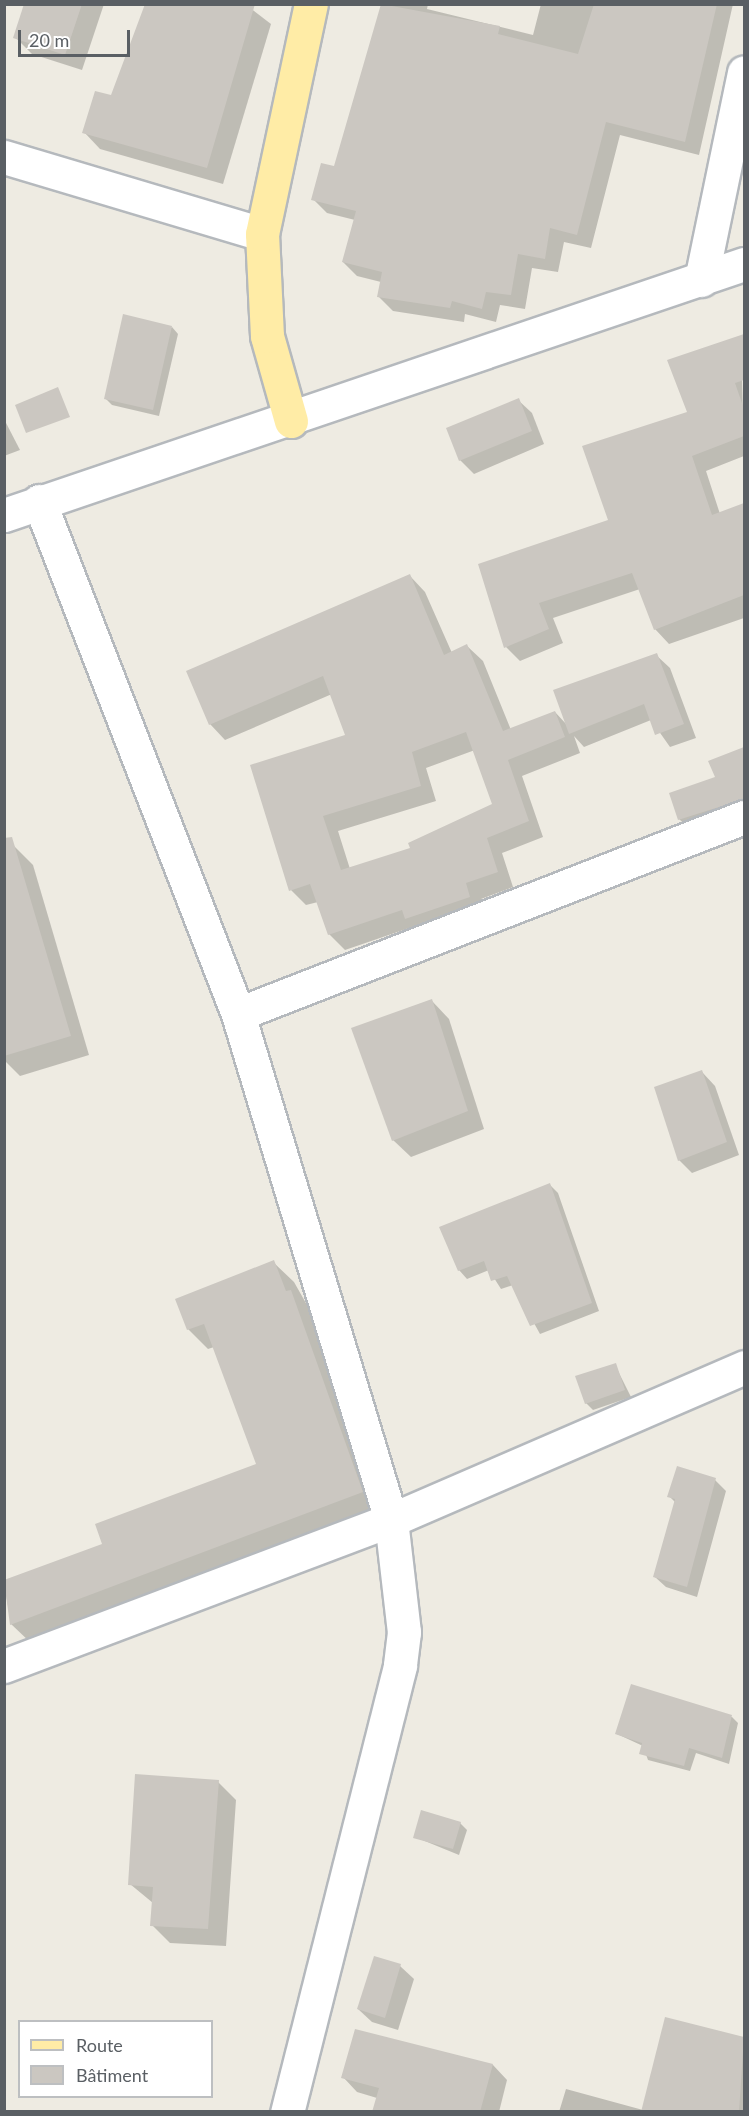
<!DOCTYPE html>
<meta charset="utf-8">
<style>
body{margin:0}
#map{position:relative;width:749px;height:2116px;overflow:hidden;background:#eeebe2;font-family:Lato,sans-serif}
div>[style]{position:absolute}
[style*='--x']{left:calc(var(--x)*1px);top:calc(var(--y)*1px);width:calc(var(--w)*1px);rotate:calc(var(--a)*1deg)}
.shadow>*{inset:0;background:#0003}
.building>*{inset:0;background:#cbc7c1}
.roads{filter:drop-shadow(2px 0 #b5b9bd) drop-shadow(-2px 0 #b5b9bd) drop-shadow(0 2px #b5b9bd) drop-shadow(0 -2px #b5b9bd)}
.minor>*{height:33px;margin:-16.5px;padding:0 16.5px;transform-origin:16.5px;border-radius:16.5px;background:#fff}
.major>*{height:33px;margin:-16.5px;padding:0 16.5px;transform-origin:16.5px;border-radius:16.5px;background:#ffeca6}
span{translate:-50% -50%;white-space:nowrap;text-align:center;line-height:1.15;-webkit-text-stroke:6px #fff;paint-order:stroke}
.frame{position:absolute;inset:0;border:6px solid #5a5f64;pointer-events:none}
.legend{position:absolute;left:18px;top:2020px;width:195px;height:78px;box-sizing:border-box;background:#fff;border:2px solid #bdbfc1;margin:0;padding:8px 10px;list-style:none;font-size:18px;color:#5a5f64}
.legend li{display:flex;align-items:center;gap:12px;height:30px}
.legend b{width:30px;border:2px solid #bdbfc1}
.scale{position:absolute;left:18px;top:30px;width:112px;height:27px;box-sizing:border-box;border:3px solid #5a5f64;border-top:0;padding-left:8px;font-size:18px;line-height:21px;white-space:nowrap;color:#5a5f64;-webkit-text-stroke:4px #fff;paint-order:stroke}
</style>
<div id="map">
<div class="shadow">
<div style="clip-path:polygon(26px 4px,104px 4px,82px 70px,32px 54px,15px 37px)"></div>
<div style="clip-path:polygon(245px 4px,271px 24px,223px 184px,100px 149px,84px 132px,112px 97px)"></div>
<div style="clip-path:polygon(383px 4px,428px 4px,427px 9px,533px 35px,541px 4px,733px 4px,699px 155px,620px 135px,591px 248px,564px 242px,558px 272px,532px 268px,525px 309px,500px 305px,496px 322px,465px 314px,464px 322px,393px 311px,379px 297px,381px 282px,357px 276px,343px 262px,355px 220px,327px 213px,313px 199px,335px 168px)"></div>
<div style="clip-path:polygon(172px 327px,178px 334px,159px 416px,112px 405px,105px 398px)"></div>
<div style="clip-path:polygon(741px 337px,744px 456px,706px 471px,720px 514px,744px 507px,744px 618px,669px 644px,655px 629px,640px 589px,553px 618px,563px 643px,520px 661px,506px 647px,479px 565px,610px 521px)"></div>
<div style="clip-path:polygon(518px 400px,532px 413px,544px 444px,474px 474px,460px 460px)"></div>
<div style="clip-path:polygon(4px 419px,20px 450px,4px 456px)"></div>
<div style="clip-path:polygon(evenodd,410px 576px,425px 592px,452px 653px,467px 646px,483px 661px,511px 730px,555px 712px,567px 725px,656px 655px,670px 668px,696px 738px,670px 747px,651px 720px,584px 747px,574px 736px,580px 753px,522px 776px,543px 837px,502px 853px,513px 887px,481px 899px,485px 912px,422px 934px,415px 926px,345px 950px,329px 934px,318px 902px,306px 905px,291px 890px,347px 736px,332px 694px,225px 740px,210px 724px,410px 576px,475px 750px,494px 805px,412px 849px,350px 869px,338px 831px,436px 801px,426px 768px,475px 750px)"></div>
<div style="clip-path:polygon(744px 748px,744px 815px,694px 833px,679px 819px,717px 778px,710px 762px)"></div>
<div style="clip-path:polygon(14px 846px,33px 865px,89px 1055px,20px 1076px,4px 1060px,4px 849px)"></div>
<div style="clip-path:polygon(432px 1001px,449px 1019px,484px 1129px,411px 1157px,393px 1140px)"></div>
<div style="clip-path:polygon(702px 1072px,715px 1086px,739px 1155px,692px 1173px,679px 1160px)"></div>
<div style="clip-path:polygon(550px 1185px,558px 1193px,599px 1311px,540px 1334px,513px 1285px,501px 1289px,489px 1270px,467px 1279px,459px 1270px)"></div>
<div style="clip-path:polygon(273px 1262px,294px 1282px,311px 1312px,382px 1512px,32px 1644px,11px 1624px,4px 1582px,104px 1545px,258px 1464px,214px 1347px,208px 1349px,188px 1329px)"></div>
<div style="clip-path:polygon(615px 1365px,631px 1397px,593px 1410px,586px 1403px)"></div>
<div style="clip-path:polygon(715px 1480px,726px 1491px,697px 1597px,666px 1587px,655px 1577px,675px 1502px,669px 1496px)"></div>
<div style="clip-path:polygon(732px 1717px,738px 1723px,729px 1764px,696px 1753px,690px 1771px,648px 1760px,643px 1746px,617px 1734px)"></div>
<div style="clip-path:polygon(218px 1782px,236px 1800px,226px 1946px,170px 1943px,152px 1925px,153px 1903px,130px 1884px)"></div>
<div style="clip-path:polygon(460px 1823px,467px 1830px,459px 1855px,415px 1837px)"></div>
<div style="clip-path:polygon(400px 1966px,414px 1979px,398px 2030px,372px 2022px,358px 2009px)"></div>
<div style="clip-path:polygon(666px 2018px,744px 2039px,744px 2112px,559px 2112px,566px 2089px,643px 2110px)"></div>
<div style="clip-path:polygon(493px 2065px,507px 2080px,499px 2112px,373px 2112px,377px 2098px,357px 2092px,343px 2077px)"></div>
</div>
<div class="building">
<div style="clip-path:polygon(24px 4px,82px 4px,65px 55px,13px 38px)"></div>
<div style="clip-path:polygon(145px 4px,255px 4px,207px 168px,82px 133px,95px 91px,111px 95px)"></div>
<div style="clip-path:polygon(381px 4px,500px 26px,498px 34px,578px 54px,594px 4px,717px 4px,685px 142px,606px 122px,577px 235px,550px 228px,545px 259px,518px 254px,511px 295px,486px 292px,482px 309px,452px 301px,450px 308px,377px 297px,382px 272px,342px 262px,356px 211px,311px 200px,321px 163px,334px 166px)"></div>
<div style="clip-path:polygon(123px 314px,172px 326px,153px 410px,104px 399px)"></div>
<div style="clip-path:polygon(744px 334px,744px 380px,735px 383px,744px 409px,744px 436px,692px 456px,712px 515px,744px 503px,744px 595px,654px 630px,632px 573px,539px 603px,549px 629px,504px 648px,478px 564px,608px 520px,582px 446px,687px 412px,667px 360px)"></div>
<div style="clip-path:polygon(58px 387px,70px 417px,26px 433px,15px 405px)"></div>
<div style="clip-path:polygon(519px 398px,532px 431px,459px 461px,446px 428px)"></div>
<div style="clip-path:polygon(evenodd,410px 574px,444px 655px,467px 644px,503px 731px,555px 711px,565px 737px,508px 760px,529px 821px,487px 838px,498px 872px,466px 883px,470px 897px,405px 919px,402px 910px,328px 935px,310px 884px,289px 891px,250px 765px,345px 735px,323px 676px,209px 725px,186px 671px,410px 574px,466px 732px,492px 804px,408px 843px,410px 848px,341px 870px,323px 816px,421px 786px,412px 752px,466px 732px)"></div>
<div style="clip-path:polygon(657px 653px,684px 724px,655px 735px,644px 704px,569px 734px,553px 690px)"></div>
<div style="clip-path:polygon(744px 747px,744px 799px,678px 820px,669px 793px,715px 777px,708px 761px)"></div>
<div style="clip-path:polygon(12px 837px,71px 1036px,4px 1056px,4px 838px)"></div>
<div style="clip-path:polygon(432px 999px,468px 1111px,392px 1141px,351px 1028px)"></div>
<div style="clip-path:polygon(702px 1070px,727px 1142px,678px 1161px,654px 1087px)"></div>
<div style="clip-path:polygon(550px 1183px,592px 1303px,530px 1326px,507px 1276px,491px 1281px,484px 1261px,458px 1271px,439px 1227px)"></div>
<div style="clip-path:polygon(274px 1260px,286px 1291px,291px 1290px,363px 1492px,10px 1625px,4px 1580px,102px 1544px,95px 1524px,256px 1464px,204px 1324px,187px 1330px,175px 1299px)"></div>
<div style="clip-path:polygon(616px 1363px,625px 1390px,585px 1404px,575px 1376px)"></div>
<div style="clip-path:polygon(677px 1466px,716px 1478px,687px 1587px,653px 1577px,675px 1499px,667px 1497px)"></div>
<div style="clip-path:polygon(631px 1684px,732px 1715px,722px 1758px,689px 1748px,684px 1766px,639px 1754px,642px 1743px,615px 1734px)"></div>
<div style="clip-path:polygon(135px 1774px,219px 1780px,208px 1929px,150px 1926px,153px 1887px,128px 1885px)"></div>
<div style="clip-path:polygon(421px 1810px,461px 1822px,453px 1849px,413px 1838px)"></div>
<div style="clip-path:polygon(374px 1956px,401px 1964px,385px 2018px,357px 2009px)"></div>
<div style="clip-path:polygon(665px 2017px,744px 2037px,739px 2112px,641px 2112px)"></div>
<div style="clip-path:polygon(355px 2029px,493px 2064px,480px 2112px,372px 2112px,379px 2088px,341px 2078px)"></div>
</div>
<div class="roads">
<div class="minor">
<div style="--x:4;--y:157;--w:269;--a:16.6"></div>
<div style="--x:701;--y:280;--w:212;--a:-78.3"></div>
<div style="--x:39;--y:501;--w:550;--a:68.8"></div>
<div style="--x:238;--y:1014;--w:529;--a:73.18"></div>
<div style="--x:391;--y:1520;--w:113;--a:83.4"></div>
<div style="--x:404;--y:1632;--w:34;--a:97"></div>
<div style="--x:400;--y:1666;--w:460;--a:104.2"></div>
<div style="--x:4;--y:515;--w:781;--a:-18.74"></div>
<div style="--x:238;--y:1014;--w:543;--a:-21.27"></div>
<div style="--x:4;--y:1666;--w:414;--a:-20.7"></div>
<div style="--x:391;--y:1520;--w:385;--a:-23.4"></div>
</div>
<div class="major">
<div style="--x:291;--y:421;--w:88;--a:-105.8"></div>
<div style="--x:267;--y:336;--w:102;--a:-92.8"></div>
<div style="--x:262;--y:234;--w:235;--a:-78"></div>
</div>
</div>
<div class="frame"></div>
<ul class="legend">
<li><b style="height:8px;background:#ffeca6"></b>Route</li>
<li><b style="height:16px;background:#cbc7c1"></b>Bâtiment</li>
</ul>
<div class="scale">20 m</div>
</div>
